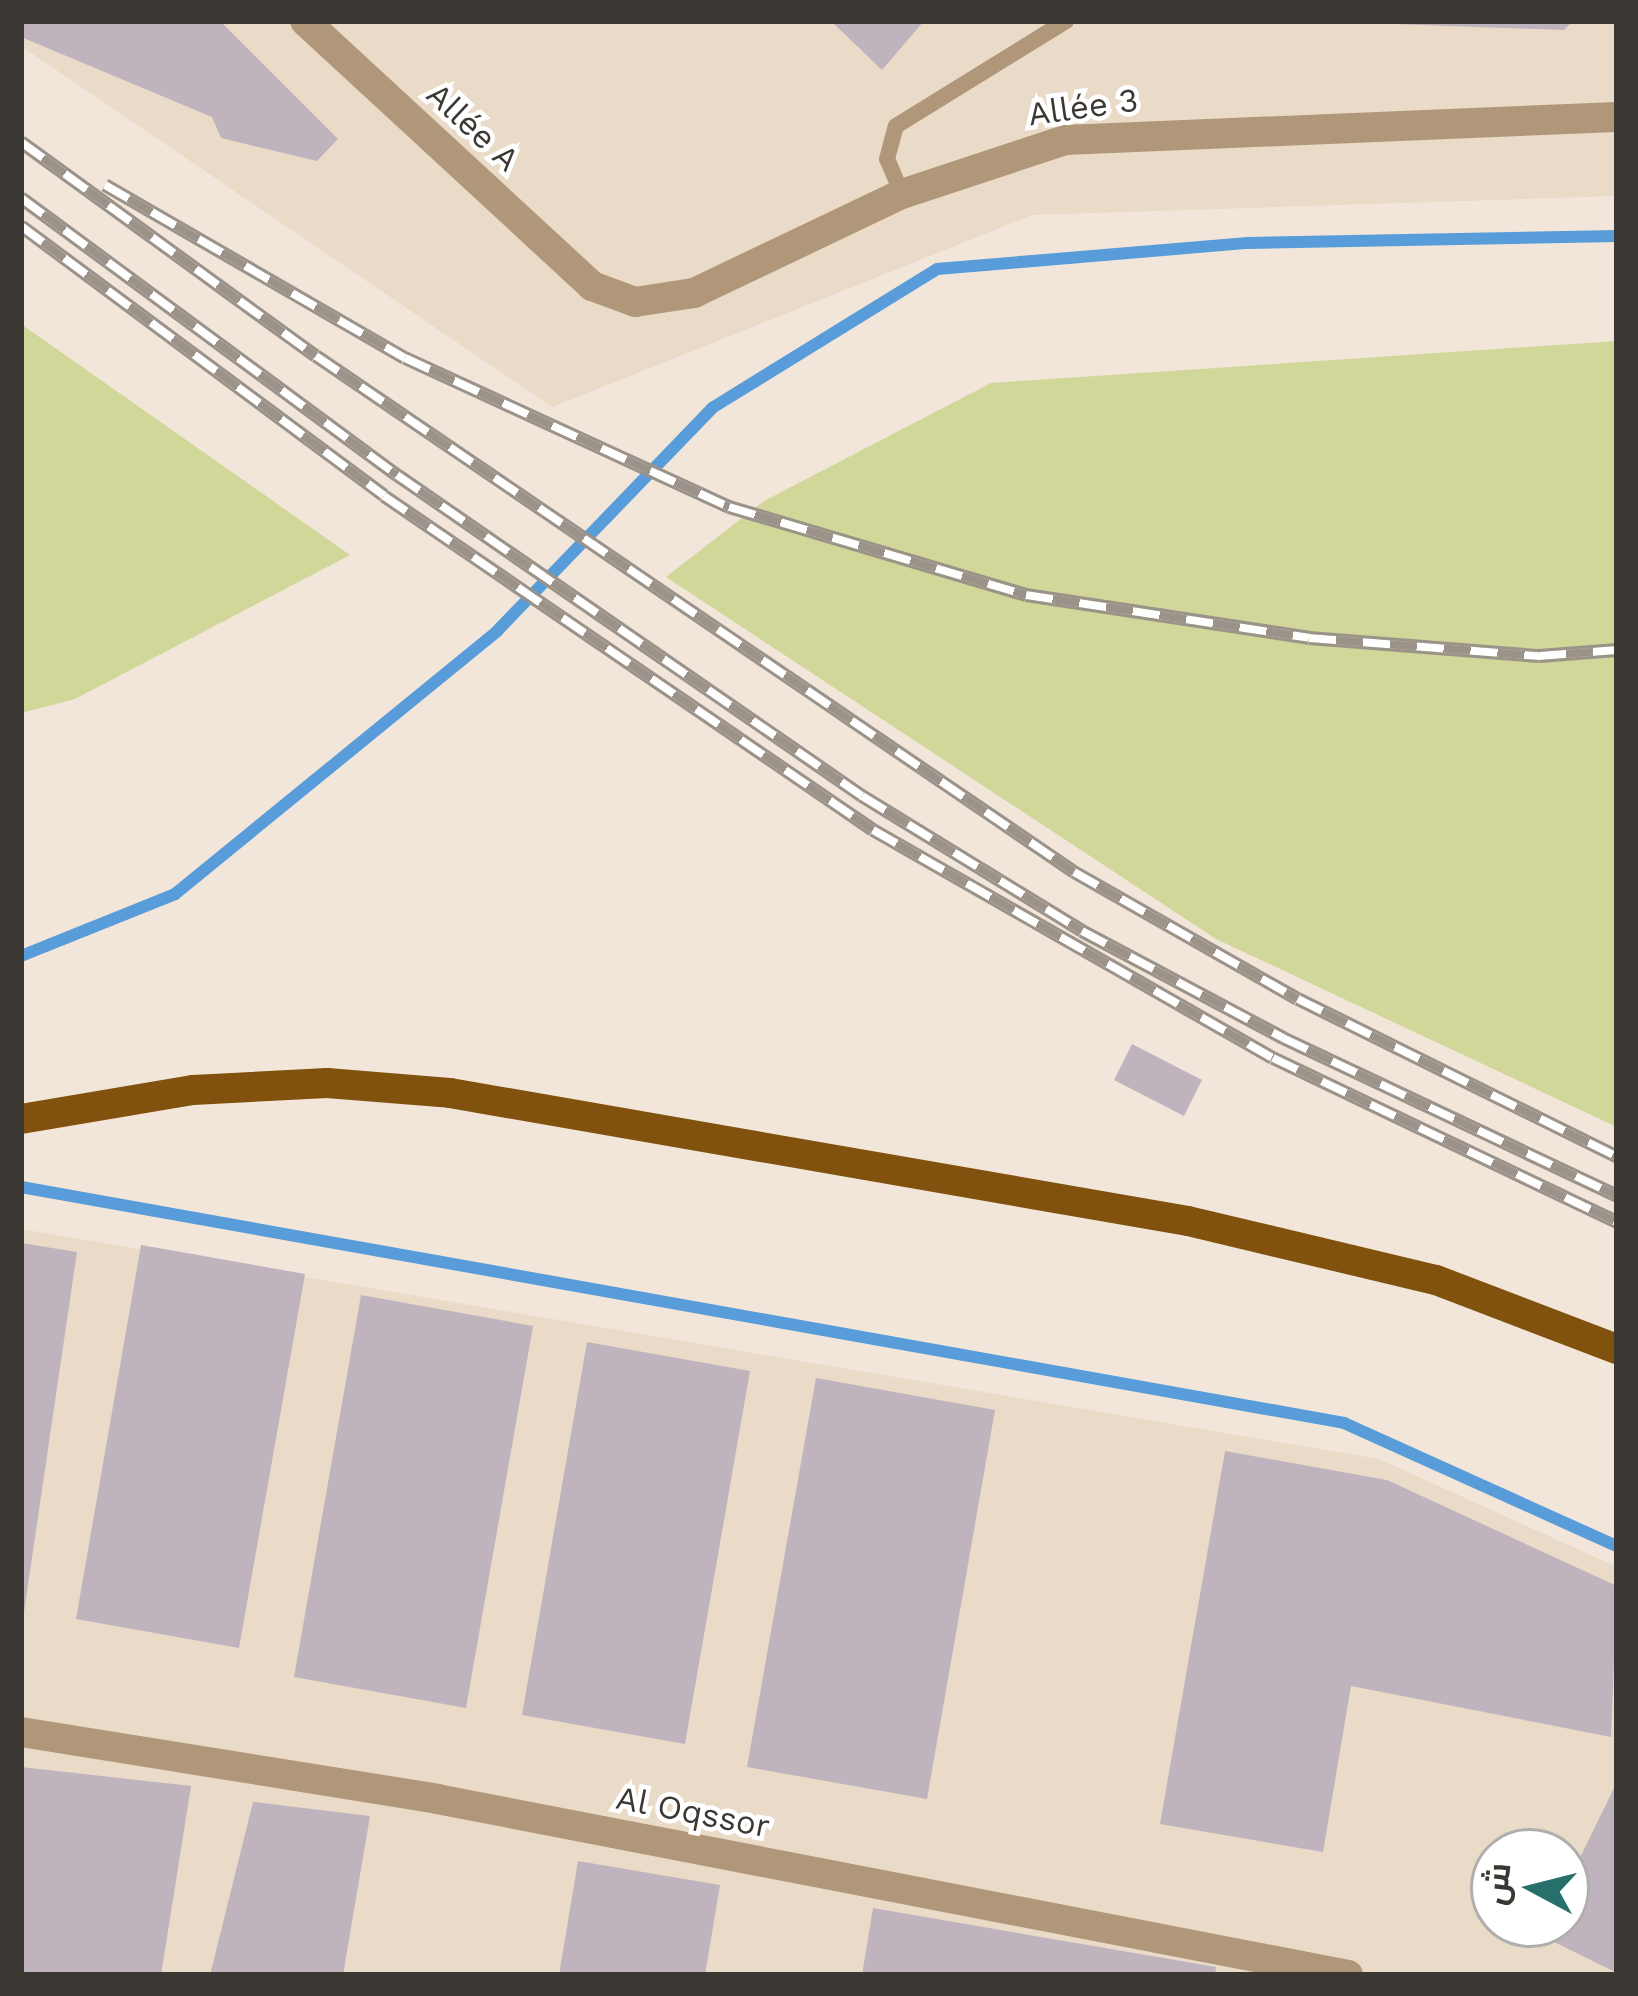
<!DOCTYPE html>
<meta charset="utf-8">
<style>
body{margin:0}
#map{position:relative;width:1638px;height:1996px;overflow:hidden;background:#f1e6d9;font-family:"Work Sans",Cairo,sans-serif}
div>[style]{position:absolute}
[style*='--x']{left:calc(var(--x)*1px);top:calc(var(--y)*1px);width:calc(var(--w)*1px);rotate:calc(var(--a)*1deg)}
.built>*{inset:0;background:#eadbc8}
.green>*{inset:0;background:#d1d798}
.stream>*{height:12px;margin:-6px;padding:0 6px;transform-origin:6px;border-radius:6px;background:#589cda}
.building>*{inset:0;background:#bfb3be}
.lane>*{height:16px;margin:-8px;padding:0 8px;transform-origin:8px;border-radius:8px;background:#b19779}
.street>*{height:30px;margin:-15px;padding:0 15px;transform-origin:15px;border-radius:15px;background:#b19779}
.primary>*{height:30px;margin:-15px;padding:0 15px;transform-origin:15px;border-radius:15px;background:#80520d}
.rail>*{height:14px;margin-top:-7px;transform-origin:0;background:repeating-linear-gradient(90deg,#fff 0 27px,#9b938a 0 54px);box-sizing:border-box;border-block:3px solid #9b938a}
span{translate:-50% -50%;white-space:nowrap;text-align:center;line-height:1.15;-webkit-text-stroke:9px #fff;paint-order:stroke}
.street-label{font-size:33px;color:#3b3732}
.frame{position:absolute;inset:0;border:24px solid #3b3732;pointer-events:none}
.north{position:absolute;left:1470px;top:1828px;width:120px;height:120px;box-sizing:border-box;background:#fff;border:3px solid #b1afad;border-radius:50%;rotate:277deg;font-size:33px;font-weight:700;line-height:48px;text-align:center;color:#3b3732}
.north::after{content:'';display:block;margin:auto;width:42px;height:54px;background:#266f6a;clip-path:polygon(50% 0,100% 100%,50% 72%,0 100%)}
</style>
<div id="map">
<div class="built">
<div style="clip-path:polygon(21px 21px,1617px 21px,1617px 196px,1032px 215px,552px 407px,21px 46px)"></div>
<div style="clip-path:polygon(evenodd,21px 1229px,1379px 1459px,1617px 1567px,1617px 1975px,21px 1975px,21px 1229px,1494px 1852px,1566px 1852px,1566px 1924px,1494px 1924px,1494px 1852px)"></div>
</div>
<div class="green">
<div style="clip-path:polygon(21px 324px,350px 555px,75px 699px,21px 713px)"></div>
<div style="clip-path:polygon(1617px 341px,1617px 1127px,1216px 939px,666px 577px,764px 501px,991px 383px)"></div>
</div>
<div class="stream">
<div style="--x:21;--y:956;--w:166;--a:-21.9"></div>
<div style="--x:175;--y:894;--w:416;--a:-39.2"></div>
<div style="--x:497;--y:631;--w:310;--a:-46"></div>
<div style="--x:712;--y:408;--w:264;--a:-31.7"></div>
<div style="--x:937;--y:269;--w:312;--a:-4.8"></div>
<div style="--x:1248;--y:243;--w:369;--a:-1.1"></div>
<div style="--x:21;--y:1187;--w:1344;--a:10.11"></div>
<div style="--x:1344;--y:1423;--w:299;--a:24.3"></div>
</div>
<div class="building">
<div style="clip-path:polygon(21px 21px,220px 21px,338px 139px,317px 161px,221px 138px,212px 117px,21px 37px)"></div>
<div style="clip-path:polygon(831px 21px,924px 21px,882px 70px)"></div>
<div style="clip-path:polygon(1309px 21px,1573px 21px,1564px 30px)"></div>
<div style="clip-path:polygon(1132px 1044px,1202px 1080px,1184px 1116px,1114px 1080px)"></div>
<div style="clip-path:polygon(21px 1243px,77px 1252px,24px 1612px,21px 1611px)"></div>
<div style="clip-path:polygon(141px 1245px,305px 1274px,239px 1648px,76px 1619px)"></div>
<div style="clip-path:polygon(361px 1295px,533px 1326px,466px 1708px,294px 1677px)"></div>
<div style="clip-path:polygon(587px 1342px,750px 1371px,685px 1744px,522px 1715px)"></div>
<div style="clip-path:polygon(816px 1378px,995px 1410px,927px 1799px,747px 1767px)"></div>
<div style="clip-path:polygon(1225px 1451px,1387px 1480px,1617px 1586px,1611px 1737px,1351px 1686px,1323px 1852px,1160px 1824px)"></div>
<div style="clip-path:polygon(21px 1767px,191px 1786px,161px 1975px,21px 1975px)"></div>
<div style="clip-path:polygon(1617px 1782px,1617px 1973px,1542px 1936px,1547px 1924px,1566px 1924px,1566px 1886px)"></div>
<div style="clip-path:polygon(253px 1802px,370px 1816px,343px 1975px,210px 1975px)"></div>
<div style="clip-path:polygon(578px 1861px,720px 1885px,705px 1975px,559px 1975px)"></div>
<div style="clip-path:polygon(873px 1908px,1035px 1936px,1216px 1967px,1215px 1975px,862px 1975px)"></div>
</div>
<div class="lane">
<div style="--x:902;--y:194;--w:38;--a:-113"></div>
<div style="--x:887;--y:159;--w:34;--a:-75"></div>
<div style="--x:896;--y:126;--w:200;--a:-31.7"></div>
</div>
<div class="street">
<div style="--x:305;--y:21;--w:391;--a:42.7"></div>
<div style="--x:592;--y:286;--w:46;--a:20.4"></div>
<div style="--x:635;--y:302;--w:60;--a:-8.7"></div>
<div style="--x:694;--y:293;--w:230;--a:-25.5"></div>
<div style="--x:902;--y:194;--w:172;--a:-18.3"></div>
<div style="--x:1065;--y:140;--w:552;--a:-2.39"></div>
<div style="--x:21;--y:1732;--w:421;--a:9.1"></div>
<div style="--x:437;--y:1799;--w:928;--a:10.93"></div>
</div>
<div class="primary">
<div style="--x:21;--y:1119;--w:174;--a:-9.6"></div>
<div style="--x:193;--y:1090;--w:134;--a:-3"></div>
<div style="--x:327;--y:1083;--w:123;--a:4.6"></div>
<div style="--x:450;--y:1093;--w:749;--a:9.84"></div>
<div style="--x:1188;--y:1221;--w:255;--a:13.4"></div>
<div style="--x:1436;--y:1280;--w:194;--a:20.9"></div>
</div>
<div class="rail">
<div style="--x:21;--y:142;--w:364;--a:36"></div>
<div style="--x:316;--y:356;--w:917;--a:34.24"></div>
<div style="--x:1074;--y:872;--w:257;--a:29.6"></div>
<div style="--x:1298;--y:999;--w:356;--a:26.3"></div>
<div style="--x:105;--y:185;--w:346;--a:30"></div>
<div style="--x:405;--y:358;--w:357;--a:24.7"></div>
<div style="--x:729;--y:507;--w:310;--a:16.5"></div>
<div style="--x:1026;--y:595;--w:286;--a:8.6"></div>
<div style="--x:1309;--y:638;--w:231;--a:4.5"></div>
<div style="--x:1539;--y:656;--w:78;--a:-4.4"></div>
<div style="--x:21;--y:198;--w:467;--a:36.4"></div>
<div style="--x:397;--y:475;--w:565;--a:34.62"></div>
<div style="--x:862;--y:796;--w:258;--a:31.5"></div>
<div style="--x:1082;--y:931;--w:228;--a:28"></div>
<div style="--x:1283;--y:1038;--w:369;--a:25.3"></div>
<div style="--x:21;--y:226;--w:452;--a:36.6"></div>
<div style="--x:384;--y:496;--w:592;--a:34.33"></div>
<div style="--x:873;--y:830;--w:460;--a:29.7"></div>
<div style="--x:1273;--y:1058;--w:381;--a:25.5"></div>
</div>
<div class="street-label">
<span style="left:1083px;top:107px;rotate:-8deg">Allée 3</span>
<span style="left:473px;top:127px;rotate:43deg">Allée A</span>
<span style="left:693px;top:1812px;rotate:11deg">Al Oqssor</span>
</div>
<div class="frame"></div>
<div class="north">ش</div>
</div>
